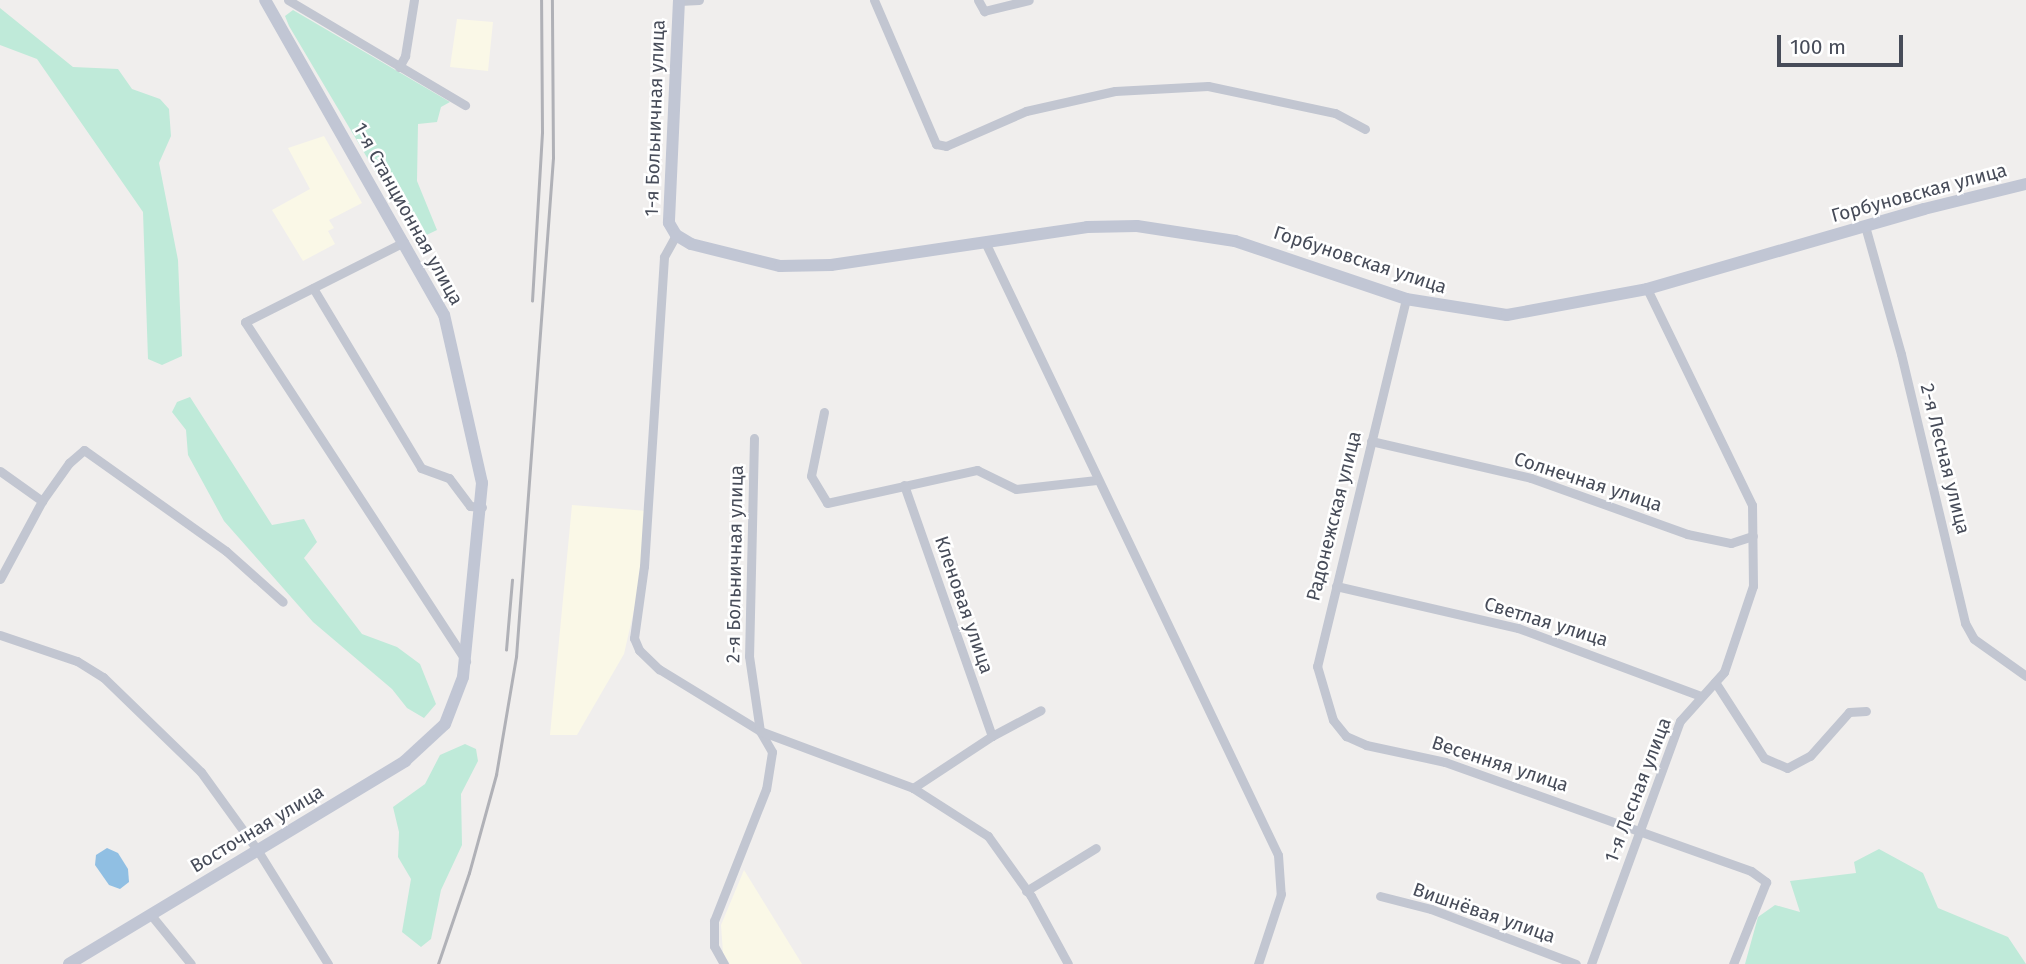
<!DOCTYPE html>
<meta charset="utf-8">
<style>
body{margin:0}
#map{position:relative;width:2026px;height:964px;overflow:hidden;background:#f0eeed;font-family:"Fira Sans",sans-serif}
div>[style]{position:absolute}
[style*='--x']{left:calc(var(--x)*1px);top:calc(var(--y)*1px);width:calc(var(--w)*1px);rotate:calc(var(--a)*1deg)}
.commercial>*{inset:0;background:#faf8e7}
.green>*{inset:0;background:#bfead9}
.water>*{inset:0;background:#90bfe3}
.minor>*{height:9px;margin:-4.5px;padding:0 4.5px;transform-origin:4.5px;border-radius:4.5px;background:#c2c6d1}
.secondary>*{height:12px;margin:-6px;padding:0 6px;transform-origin:6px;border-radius:6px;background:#c1c6d4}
.rail>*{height:2.5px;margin:-1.25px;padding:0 1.25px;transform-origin:1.25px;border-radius:1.25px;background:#b0b1b7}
span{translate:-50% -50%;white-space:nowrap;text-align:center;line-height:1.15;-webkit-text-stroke:5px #fff;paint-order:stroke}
.street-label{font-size:19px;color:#474c59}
.scale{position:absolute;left:1777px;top:35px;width:126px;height:32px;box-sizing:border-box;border:4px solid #474c59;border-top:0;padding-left:9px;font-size:21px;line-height:24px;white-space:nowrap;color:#474c59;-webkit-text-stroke:5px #fff;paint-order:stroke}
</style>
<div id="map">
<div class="commercial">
<div style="clip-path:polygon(457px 19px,493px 22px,488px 71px,450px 67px)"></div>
<div style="clip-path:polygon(324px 136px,362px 203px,329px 220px,334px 228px,328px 231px,335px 244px,303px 261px,272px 210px,310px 189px,288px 148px)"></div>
<div style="clip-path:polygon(572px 505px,647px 511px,644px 566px,624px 654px,577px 735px,550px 735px)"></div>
<div style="clip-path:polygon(744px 870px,802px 964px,730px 964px,723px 953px,721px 925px)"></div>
</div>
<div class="green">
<div style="clip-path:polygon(0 8px,73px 67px,118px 69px,132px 89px,160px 99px,169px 109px,171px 136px,159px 163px,178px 260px,182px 356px,162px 365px,148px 359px,143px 212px,37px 59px,0 45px)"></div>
<div style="clip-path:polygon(293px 10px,450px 102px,441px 107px,437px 122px,418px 124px,417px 181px,437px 230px,416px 240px,289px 26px,285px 16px)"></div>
<div style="clip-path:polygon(190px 397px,272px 525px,304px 519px,317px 542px,304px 558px,362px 634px,397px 647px,420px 664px,436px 704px,424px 718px,407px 708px,392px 689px,313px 622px,224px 521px,188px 455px,186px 430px,172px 412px,177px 402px)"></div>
<div style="clip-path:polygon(465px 744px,476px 749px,478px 761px,461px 794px,462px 845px,441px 890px,431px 939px,421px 947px,402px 932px,411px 879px,398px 857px,399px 832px,393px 807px,425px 784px,440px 755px)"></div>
<div style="clip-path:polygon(1879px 849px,1923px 873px,1938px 908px,2008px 937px,2026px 964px,1745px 964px,1758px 917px,1775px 905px,1800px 912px,1790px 881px,1856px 873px,1854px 862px)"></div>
</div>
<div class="water">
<div style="clip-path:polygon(107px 848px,118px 853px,128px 869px,129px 882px,120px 889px,109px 885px,95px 865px,96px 855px)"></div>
</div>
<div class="minor">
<div style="--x:288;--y:0;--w:206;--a:30.7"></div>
<div style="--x:874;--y:0;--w:157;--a:66.7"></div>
<div style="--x:936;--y:144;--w:10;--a:11"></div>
<div style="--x:946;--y:146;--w:87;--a:-23.6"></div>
<div style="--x:1026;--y:111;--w:91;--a:-12.7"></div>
<div style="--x:1115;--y:91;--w:93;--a:-3.1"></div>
<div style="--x:1208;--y:86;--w:130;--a:12"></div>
<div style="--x:1335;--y:113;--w:34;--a:28"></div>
<div style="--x:978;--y:0;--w:13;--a:61"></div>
<div style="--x:984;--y:11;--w:46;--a:-13.7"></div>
<div style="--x:679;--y:1;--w:20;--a:-3"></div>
<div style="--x:399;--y:67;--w:13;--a:-61"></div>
<div style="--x:405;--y:56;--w:57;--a:-80.9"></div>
<div style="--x:1865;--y:226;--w:133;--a:74.3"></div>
<div style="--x:1901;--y:354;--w:277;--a:76.6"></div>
<div style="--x:1965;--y:623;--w:18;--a:61"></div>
<div style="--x:1974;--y:639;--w:64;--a:35.4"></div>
<div style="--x:676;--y:235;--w:25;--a:119"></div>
<div style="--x:664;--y:257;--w:310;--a:93.7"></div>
<div style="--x:644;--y:566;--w:73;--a:97.9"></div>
<div style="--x:634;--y:638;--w:13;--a:67"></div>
<div style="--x:639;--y:650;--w:28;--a:44"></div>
<div style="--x:659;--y:669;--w:119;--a:31.5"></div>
<div style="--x:760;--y:731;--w:24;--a:60"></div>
<div style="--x:772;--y:752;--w:37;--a:99"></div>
<div style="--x:766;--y:789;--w:142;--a:111.5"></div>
<div style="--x:714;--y:921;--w:25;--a:90"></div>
<div style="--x:714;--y:946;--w:21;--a:61"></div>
<div style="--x:404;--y:242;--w:178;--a:153.3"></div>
<div style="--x:245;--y:322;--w:405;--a:56.9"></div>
<div style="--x:985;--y:242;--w:679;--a:64.45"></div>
<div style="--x:1278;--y:855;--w:39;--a:86"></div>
<div style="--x:1281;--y:894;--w:74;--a:108.2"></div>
<div style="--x:313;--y:288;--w:210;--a:59"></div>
<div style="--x:421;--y:468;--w:30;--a:20"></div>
<div style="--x:449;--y:478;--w:35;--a:53"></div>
<div style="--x:470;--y:506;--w:12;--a:5"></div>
<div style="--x:1406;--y:299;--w:378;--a:103.6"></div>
<div style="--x:1317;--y:666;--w:56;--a:73.5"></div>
<div style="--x:1333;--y:720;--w:21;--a:51"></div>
<div style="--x:1346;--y:736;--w:22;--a:24"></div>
<div style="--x:1366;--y:745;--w:81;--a:12.1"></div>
<div style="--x:1445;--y:762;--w:325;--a:19.6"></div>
<div style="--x:1751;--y:871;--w:19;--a:36"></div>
<div style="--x:1766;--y:882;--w:88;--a:111.9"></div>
<div style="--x:824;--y:412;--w:65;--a:101.5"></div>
<div style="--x:811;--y:476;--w:31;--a:59"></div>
<div style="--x:827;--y:503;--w:154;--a:-12.4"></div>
<div style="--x:977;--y:470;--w:43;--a:26"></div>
<div style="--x:1016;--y:489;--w:81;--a:-6.4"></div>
<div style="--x:754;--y:438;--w:218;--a:91.3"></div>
<div style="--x:749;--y:656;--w:76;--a:81.7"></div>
<div style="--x:760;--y:731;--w:163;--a:20.4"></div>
<div style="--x:913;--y:788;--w:89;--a:32.6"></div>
<div style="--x:988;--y:836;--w:74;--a:54.4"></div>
<div style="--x:1031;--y:896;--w:77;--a:61.4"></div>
<div style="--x:1371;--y:441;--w:164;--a:13"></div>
<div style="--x:1531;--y:478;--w:166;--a:19.7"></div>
<div style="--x:1687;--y:534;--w:45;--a:11.6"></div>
<div style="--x:1731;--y:543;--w:23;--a:-18"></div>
<div style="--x:0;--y:471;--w:52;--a:35.5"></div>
<div style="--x:904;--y:485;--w:266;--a:70.7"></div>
<div style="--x:0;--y:579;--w:89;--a:-61.7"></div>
<div style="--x:42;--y:501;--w:47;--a:-54.6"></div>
<div style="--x:69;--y:463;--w:20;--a:-41"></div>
<div style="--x:84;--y:450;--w:174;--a:35.4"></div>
<div style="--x:226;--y:551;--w:76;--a:41.8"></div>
<div style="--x:1336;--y:586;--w:187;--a:13"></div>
<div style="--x:1518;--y:628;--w:195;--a:20.4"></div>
<div style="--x:0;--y:635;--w:81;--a:18.7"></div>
<div style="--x:77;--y:661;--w:31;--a:32"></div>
<div style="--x:103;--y:677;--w:136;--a:44.1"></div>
<div style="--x:201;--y:772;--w:97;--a:54.2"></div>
<div style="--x:258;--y:851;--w:133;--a:58.2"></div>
<div style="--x:1715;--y:682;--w:90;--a:57.2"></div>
<div style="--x:1764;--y:758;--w:25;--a:23"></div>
<div style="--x:1787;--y:768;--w:26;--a:-28"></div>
<div style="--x:1810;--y:756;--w:59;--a:-48.4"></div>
<div style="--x:1849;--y:712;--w:17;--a:-3"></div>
<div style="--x:913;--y:788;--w:95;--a:-33.4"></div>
<div style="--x:992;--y:736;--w:55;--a:-28"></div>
<div style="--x:1026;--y:891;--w:82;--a:-31.6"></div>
<div style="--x:1380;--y:896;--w:53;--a:14.3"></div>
<div style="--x:1431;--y:909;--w:155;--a:20.8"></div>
<div style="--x:151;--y:915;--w:63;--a:50.8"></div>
<div style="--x:1591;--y:964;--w:259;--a:-69.9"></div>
<div style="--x:1680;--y:721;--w:66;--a:-48.1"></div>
<div style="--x:1724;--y:672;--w:91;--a:-71.4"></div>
<div style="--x:1753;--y:586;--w:81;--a:-90.7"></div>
<div style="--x:1752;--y:505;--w:240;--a:-115.9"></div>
</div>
<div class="secondary">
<div style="--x:679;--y:0;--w:223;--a:92.6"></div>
<div style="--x:669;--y:223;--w:14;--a:60"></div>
<div style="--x:676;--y:235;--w:17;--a:31"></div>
<div style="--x:691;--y:244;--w:92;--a:13.9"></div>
<div style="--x:780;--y:266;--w:51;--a:-1.1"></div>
<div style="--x:831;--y:265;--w:259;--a:-8.4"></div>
<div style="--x:1087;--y:227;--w:50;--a:-1.1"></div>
<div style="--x:1137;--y:226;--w:99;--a:8.7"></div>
<div style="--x:1235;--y:241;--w:181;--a:18.7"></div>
<div style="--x:1406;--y:299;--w:102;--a:9"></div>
<div style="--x:1507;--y:315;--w:142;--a:-10.5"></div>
<div style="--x:1647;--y:289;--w:288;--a:-16.1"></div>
<div style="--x:1924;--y:209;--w:105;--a:-13.8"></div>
<div style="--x:69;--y:964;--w:393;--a:-31.1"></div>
<div style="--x:405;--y:761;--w:54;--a:-42.8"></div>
<div style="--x:445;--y:724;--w:50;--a:-69"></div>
<div style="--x:463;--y:677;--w:195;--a:-84.4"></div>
<div style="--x:482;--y:483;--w:172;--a:-102.7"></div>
<div style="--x:444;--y:315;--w:362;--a:-119.6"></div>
</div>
<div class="rail">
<div style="--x:532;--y:301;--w:169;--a:-86.6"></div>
<div style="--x:542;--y:132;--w:132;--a:-90.4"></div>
<div style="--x:506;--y:650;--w:70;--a:-85.1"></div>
<div style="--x:438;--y:964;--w:96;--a:-71.2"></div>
<div style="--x:469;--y:873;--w:102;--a:-74.6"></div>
<div style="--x:496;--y:775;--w:120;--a:-80.4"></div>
<div style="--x:516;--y:657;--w:500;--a:-85.76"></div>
<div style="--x:553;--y:158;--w:158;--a:-90.4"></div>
</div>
<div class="street-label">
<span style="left:655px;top:118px;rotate:-88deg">1-я Больничная улица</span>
<span style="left:1919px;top:193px;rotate:-15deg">Горбуновская улица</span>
<span style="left:408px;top:214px;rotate:61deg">1-я Станционная улица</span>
<span style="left:1360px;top:260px;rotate:18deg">Горбуновская улица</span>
<span style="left:1945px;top:459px;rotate:76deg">2-я Лесная улица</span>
<span style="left:1588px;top:482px;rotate:18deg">Солнечная улица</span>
<span style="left:1334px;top:516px;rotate:-76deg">Радонежская улица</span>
<span style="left:735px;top:564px;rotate:-89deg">2-я Больничная улица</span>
<span style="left:964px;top:605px;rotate:71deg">Кленовая улица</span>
<span style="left:1546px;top:622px;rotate:17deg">Светлая улица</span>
<span style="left:1500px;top:764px;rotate:18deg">Весенняя улица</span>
<span style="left:1638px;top:790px;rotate:-69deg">1-я Лесная улица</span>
<span style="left:257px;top:829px;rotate:-31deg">Восточная улица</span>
<span style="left:1484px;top:913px;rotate:19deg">Вишнёвая улица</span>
</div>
<div class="scale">100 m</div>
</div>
